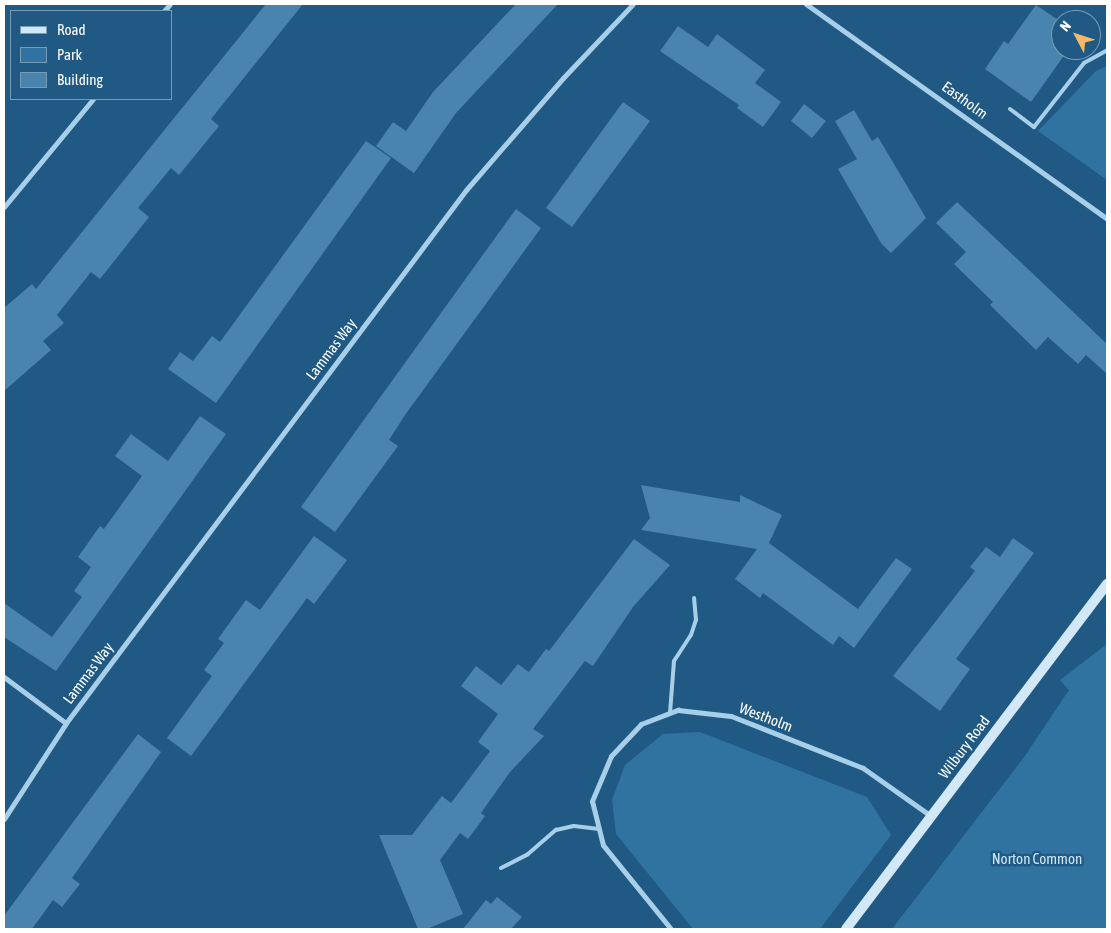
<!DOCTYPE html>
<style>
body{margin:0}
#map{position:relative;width:1111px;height:933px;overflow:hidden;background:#205a84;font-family:"Asap Condensed",sans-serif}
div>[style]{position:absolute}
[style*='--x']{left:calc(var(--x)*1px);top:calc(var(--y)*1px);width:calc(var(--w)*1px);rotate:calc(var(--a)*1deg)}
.green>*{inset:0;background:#3073a1}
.building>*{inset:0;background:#4884ad}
.lane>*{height:4px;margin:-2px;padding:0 2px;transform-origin:2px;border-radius:2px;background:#a7cfe9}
.street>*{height:5px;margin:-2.5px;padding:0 2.5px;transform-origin:2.5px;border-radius:2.5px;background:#a7cfe9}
.secondary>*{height:10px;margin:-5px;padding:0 5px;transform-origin:5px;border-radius:5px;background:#d2e8f7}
span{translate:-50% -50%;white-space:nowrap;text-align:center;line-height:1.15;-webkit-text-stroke:5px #205a84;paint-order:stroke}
.street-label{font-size:15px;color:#fff}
.park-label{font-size:15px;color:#cce6f7}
.frame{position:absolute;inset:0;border:5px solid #fff;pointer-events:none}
.legend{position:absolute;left:10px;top:10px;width:162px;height:90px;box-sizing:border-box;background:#205a84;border:1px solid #799cb5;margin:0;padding:6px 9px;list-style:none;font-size:15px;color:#fff}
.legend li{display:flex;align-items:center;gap:10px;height:25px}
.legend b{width:25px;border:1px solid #799cb5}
.north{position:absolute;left:1051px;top:10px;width:50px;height:50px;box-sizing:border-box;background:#205a84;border:1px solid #799cb5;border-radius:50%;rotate:310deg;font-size:14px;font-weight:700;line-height:20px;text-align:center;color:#fff}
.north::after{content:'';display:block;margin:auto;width:18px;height:22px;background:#f7b968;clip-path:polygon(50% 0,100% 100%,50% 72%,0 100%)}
</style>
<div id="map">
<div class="green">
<div style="clip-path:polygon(1107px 66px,1107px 180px,1038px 131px,1096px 71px)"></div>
<div style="clip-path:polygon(1107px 644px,1107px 929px,892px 929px,1025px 756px,1069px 690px,1060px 680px)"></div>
<div style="clip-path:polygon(700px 732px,867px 797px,891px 835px,820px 929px,693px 929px,616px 834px,612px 800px,625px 765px,663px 734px)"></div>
</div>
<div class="building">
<div style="clip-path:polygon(266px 4px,303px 4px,211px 119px,219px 126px,179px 175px,171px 168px,138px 208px,149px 217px,100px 279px,91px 272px,57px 315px,64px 323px,43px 341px,51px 350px,4px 391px,4px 308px,32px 284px,36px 289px)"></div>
<div style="clip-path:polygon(516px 4px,558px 4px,456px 113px,414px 173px,376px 146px,393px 122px,406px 131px,433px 92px)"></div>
<div style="clip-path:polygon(1036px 5px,1061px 22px,1061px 50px,1068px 50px,1031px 102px,985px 69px,1004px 41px,1008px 44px)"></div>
<div style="clip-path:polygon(678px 26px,708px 47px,717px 34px,765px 70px,755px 83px,781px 102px,763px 127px,737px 108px,739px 105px,660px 51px)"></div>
<div style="clip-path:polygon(623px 102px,650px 121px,572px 227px,546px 208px)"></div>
<div style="clip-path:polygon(804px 104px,826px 121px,812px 138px,791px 121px)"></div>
<div style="clip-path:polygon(854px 110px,872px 141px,878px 137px,926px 218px,891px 253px,881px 243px,838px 169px,857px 159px,835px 121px)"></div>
<div style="clip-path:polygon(366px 141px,391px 158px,216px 403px,168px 369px,180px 352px,193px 361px,212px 336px,220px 342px)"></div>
<div style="clip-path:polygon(957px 202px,1107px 344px,1107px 374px,1086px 355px,1078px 364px,1048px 337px,1036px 350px,990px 305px,993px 302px,954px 264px,966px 252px,936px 223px)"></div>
<div style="clip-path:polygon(516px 209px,541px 228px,405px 415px,389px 440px,398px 446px,335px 532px,301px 507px)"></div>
<div style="clip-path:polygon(200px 416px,226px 434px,56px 671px,4px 637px,4px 603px,52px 637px,82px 597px,74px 591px,91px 567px,78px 557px,100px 526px,104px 529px,142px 476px,115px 456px,131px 434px,168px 461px)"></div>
<div style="clip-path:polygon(641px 485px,740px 502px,740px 495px,782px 515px,769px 543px,858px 609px,896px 558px,912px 569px,854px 648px,839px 636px,833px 645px,763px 593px,760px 598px,735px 579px,757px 549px,641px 530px,650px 518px)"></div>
<div style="clip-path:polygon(314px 536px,347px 560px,314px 604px,307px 598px,191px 756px,167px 738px,212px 676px,204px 670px,224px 643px,218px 639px,246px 600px,260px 610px)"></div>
<div style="clip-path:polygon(1013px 538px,1034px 553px,956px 659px,970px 669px,940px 711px,893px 676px,975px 571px,970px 567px,986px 547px,1000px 557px)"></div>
<div style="clip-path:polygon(634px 539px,670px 565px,633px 607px,593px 666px,585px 661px,533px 729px,544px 736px,510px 772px,481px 813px,485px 816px,468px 839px,460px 833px,440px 860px,463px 914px,427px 929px,418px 929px,379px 835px,412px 835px,442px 796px,451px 803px,490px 751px,478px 742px,498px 714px,461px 686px,476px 666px,501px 685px,518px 664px,529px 672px,546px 649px,549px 651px)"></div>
<div style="clip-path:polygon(138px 734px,161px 752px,72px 878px,80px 884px,62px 907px,53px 900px,32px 929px,4px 929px,4px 916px)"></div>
<div style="clip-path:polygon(497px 897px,522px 917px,511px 929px,463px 929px,486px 900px,491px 904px)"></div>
</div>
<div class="lane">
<div style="--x:1010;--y:109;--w:30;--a:37"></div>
<div style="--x:1034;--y:127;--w:81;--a:-52"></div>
<div style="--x:1084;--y:63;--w:26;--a:-29"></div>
<div style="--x:670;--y:713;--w:52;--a:-85.6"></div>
<div style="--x:674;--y:661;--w:31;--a:-57"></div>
<div style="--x:691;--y:635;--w:16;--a:-72"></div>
<div style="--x:696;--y:620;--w:22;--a:-95"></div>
<div style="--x:501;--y:868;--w:30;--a:-27"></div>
<div style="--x:528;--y:854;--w:37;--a:-41"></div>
<div style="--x:556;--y:830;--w:18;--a:-13"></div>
<div style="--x:574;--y:826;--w:25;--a:7"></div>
</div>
<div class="street">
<div style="--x:806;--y:4;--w:370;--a:35.5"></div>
<div style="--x:164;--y:11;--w:9;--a:-49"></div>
<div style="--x:4;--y:207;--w:140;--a:-50.5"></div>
<div style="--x:4;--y:677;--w:77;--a:36.6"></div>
<div style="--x:4;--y:819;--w:114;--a:-57.1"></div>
<div style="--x:66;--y:723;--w:666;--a:-53.11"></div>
<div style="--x:466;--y:190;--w:148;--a:-49.1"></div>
<div style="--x:563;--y:78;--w:102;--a:-46.6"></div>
<div style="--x:671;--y:929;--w:108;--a:-129"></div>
<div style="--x:603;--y:845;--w:45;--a:-104"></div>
<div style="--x:592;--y:801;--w:49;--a:-67.1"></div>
<div style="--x:611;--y:756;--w:44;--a:-46.8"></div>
<div style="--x:641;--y:724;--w:40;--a:-21"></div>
<div style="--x:678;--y:710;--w:53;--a:6.5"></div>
<div style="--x:731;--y:716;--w:142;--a:21.5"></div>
<div style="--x:863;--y:768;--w:83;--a:35.2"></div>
</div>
<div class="secondary">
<div style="--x:846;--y:929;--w:433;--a:-52.9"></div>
</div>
<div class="street-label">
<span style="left:965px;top:100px;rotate:36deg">Eastholm</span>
<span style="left:331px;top:349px;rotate:-53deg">Lammas Way</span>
<span style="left:88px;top:673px;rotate:-53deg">Lammas Way</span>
<span style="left:766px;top:717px;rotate:21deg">Westholm</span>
<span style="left:964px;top:747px;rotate:-53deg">Wilbury Road</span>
</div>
<div class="park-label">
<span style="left:1037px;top:859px">Norton Common</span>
</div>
<div class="frame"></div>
<ul class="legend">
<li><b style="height:6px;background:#d2e8f7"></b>Road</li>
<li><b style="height:14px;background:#3073a1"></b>Park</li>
<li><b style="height:14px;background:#4884ad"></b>Building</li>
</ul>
<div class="north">N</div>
</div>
